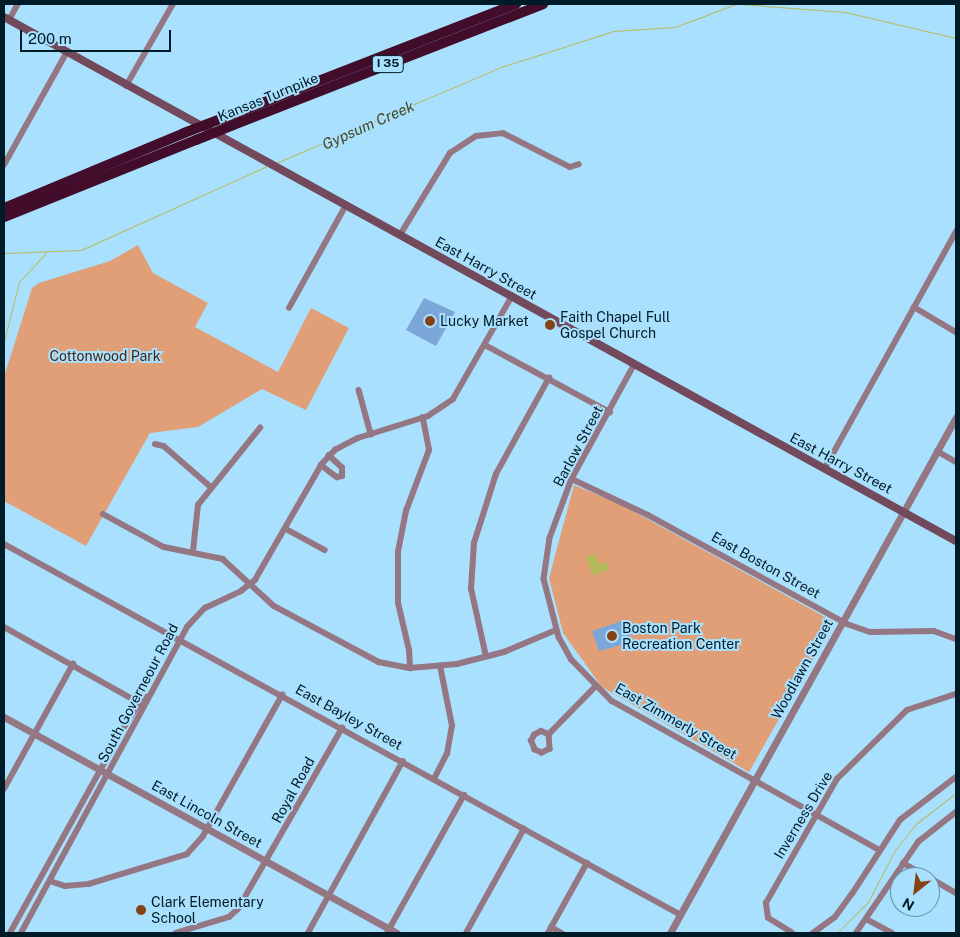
<!DOCTYPE html>
<style>
body{margin:0}
#map{position:relative;width:960px;height:937px;overflow:hidden;background:#a9e0fd;font-family:"Public Sans",sans-serif}
div>[style]{position:absolute}
[style*='--x']{left:calc(var(--x)*1px);top:calc(var(--y)*1px);width:calc(var(--w)*1px);rotate:calc(var(--a)*1deg)}
.green>*{inset:0;background:#e19f77}
.water>*{inset:0;background:#b6ba5c}
.stream>*{height:1px;margin:-0.5px;padding:0 0.5px;transform-origin:0.5px;border-radius:0.5px;background:#b6ba5c}
.building>*{inset:0;background:#7ba7d8}
.minor>*{height:5.5px;margin:-2.75px;padding:0 2.75px;transform-origin:2.75px;border-radius:2.75px;background:#947783}
.tertiary>*{height:7px;margin:-3.5px;padding:0 3.5px;transform-origin:3.5px;border-radius:3.5px;background:#947783}
.secondary>*{height:8px;margin:-4px;padding:0 4px;transform-origin:4px;border-radius:4px;background:#724a5c}
.motorway>*{height:10px;margin:-5px;padding:0 5px;transform-origin:5px;border-radius:5px;background:#420d2a}
.motorway-bridge>*{height:10px;margin:-5px;padding:0 5px;transform-origin:5px;border-radius:5px;background:#420d2a}
.dots>*{width:14px;height:14px;translate:-50% -50%;box-sizing:border-box;border:2px solid #a9e0fd;border-radius:50%}
span{translate:-50% -50%;white-space:nowrap;text-align:center;line-height:1.15;-webkit-text-stroke:4px #a9e0fd;paint-order:stroke}
.shield-label span{padding:1px 4px;background:#a9e0fd;border:1px solid;border-radius:4px;-webkit-text-stroke-width:0}
.shield-label{font-size:12px;color:#001b28;font-weight:700}
.street-label{font-size:14px;color:#001b28}
.poi-label{font-size:14px;color:#001b28}
.left{translate:0 -50%;text-align:left}
.park-label{font-size:14px;color:#472712}
.water-label{font-size:15px;color:#464820;font-style:italic}
.frame{position:absolute;inset:0;border:5px solid #001b28;pointer-events:none}
.north{position:absolute;left:890px;top:867px;width:50px;height:50px;box-sizing:border-box;background:#a9e0fd;border:1px solid #6591a8;border-radius:50%;rotate:209deg;font-size:14px;font-weight:700;line-height:20px;text-align:center;color:#001b28}
.north::after{content:'';display:block;margin:auto;width:18px;height:22px;background:#854212;clip-path:polygon(50% 0,100% 100%,50% 72%,0 100%)}
.scale{position:absolute;left:20px;top:30px;width:151px;height:22px;box-sizing:border-box;border:2px solid #001b28;border-top:0;padding-left:6px;font-size:15px;line-height:18px;white-space:nowrap;color:#001b28;-webkit-text-stroke:4px #a9e0fd;paint-order:stroke}
</style>
<div id="map">
<div class="green">
<div style="clip-path:polygon(138px 245px,153px 273px,208px 303px,195px 327px,278px 372px,311px 308px,349px 328px,306px 410px,262px 389px,198px 427px,150px 433px,86px 546px,4px 501px,4px 377px,32px 288px,39px 283px,110px 261px)"></div>
<div style="clip-path:polygon(574px 485px,622px 505px,834px 622px,749px 772px,602px 687px,563px 633px,549px 578px)"></div>
</div>
<div class="water">
<div style="clip-path:polygon(596px 554px,599px 564px,607px 562px,609px 570px,592px 575px,586px 556px)"></div>
</div>
<div class="stream">
<div style="--x:740;--y:4;--w:105;--a:4.4"></div>
<div style="--x:845;--y:12;--w:114;--a:13.2"></div>
<div style="--x:276;--y:163;--w:245;--a:-23.1"></div>
<div style="--x:501;--y:67;--w:119;--a:-17.7"></div>
<div style="--x:614;--y:31;--w:61;--a:-3.8"></div>
<div style="--x:675;--y:27;--w:65;--a:-20.7"></div>
<div style="--x:4;--y:253;--w:77;--a:-2.2"></div>
<div style="--x:81;--y:250;--w:204;--a:-24.3"></div>
<div style="--x:4;--y:341;--w:61;--a:-75.7"></div>
<div style="--x:19;--y:282;--w:40;--a:-47"></div>
<div style="--x:837;--y:933;--w:44;--a:-45"></div>
<div style="--x:868;--y:902;--w:59;--a:-62.6"></div>
<div style="--x:895;--y:850;--w:35;--a:-51"></div>
<div style="--x:917;--y:823;--w:49;--a:-37.6"></div>
</div>
<div class="building">
<div style="clip-path:polygon(424px 298px,455px 312px,436px 346px,406px 330px)"></div>
<div style="clip-path:polygon(625px 620px,633px 642px,599px 651px,592px 631px)"></div>
</div>
<div class="minor">
<div style="--x:9;--y:20;--w:18;--a:-61"></div>
<div style="--x:126;--y:86;--w:95;--a:-60.2"></div>
<div style="--x:4;--y:165;--w:129;--a:-60.9"></div>
<div style="--x:400;--y:235;--w:96;--a:-58.6"></div>
<div style="--x:450;--y:153;--w:31;--a:-33"></div>
<div style="--x:476;--y:136;--w:27;--a:-6"></div>
<div style="--x:503;--y:133;--w:75;--a:26.9"></div>
<div style="--x:570;--y:167;--w:9;--a:-18"></div>
<div style="--x:914;--y:307;--w:49;--a:30.8"></div>
<div style="--x:289;--y:308;--w:118;--a:-61"></div>
<div style="--x:485;--y:345;--w:142;--a:28.2"></div>
<div style="--x:635;--y:364;--w:131;--a:118.7"></div>
<div style="--x:572;--y:479;--w:63;--a:110.4"></div>
<div style="--x:550;--y:538;--w:41;--a:98.3"></div>
<div style="--x:544;--y:579;--w:60;--a:75.5"></div>
<div style="--x:559;--y:637;--w:26;--a:61"></div>
<div style="--x:572;--y:660;--w:57;--a:45.7"></div>
<div style="--x:612;--y:701;--w:304;--a:29.1"></div>
<div style="--x:359;--y:390;--w:46;--a:74.7"></div>
<div style="--x:155;--y:444;--w:9;--a:13"></div>
<div style="--x:164;--y:446;--w:62;--a:41.1"></div>
<div style="--x:937;--y:451;--w:22;--a:30"></div>
<div style="--x:321;--y:465;--w:20;--a:37"></div>
<div style="--x:337;--y:477;--w:5;--a:-11"></div>
<div style="--x:342;--y:476;--w:8;--a:-90"></div>
<div style="--x:342;--y:468;--w:18;--a:-137"></div>
<div style="--x:825;--y:468;--w:270;--a:-61"></div>
<div style="--x:572;--y:479;--w:84;--a:25.3"></div>
<div style="--x:648;--y:515;--w:227;--a:28.7"></div>
<div style="--x:847;--y:624;--w:24;--a:19"></div>
<div style="--x:870;--y:632;--w:64;--a:-0.9"></div>
<div style="--x:934;--y:631;--w:23;--a:20"></div>
<div style="--x:103;--y:514;--w:69;--a:28.4"></div>
<div style="--x:164;--y:547;--w:60;--a:11.5"></div>
<div style="--x:223;--y:559;--w:69;--a:42.7"></div>
<div style="--x:274;--y:606;--w:119;--a:28.1"></div>
<div style="--x:379;--y:662;--w:32;--a:11"></div>
<div style="--x:410;--y:668;--w:47;--a:-4.9"></div>
<div style="--x:457;--y:664;--w:49;--a:-14.3"></div>
<div style="--x:504;--y:652;--w:56;--a:-22.9"></div>
<div style="--x:286;--y:529;--w:44;--a:28.3"></div>
<div style="--x:4;--y:544;--w:772;--a:28.72"></div>
<div style="--x:193;--y:551;--w:46;--a:-83.8"></div>
<div style="--x:198;--y:505;--w:99;--a:-51.2"></div>
<div style="--x:4;--y:627;--w:158;--a:29.2"></div>
<div style="--x:486;--y:657;--w:70;--a:-102.4"></div>
<div style="--x:471;--y:589;--w:46;--a:-86.3"></div>
<div style="--x:474;--y:543;--w:72;--a:-72.3"></div>
<div style="--x:496;--y:474;--w:110;--a:-61.1"></div>
<div style="--x:410;--y:668;--w:18;--a:-93"></div>
<div style="--x:409;--y:650;--w:48;--a:-103.2"></div>
<div style="--x:398;--y:603;--w:51;--a:-90"></div>
<div style="--x:398;--y:552;--w:42;--a:-79"></div>
<div style="--x:406;--y:511;--w:65;--a:-69.3"></div>
<div style="--x:429;--y:450;--w:33;--a:-101"></div>
<div style="--x:549;--y:734;--w:15;--a:86"></div>
<div style="--x:550;--y:749;--w:9;--a:153"></div>
<div style="--x:542;--y:753;--w:8;--a:-157"></div>
<div style="--x:535;--y:750;--w:10;--a:-114"></div>
<div style="--x:531;--y:741;--w:7;--a:-63"></div>
<div style="--x:534;--y:735;--w:8;--a:-30"></div>
<div style="--x:541;--y:731;--w:9;--a:21"></div>
<div style="--x:549;--y:734;--w:66;--a:-45.6"></div>
<div style="--x:434;--y:779;--w:28;--a:-63"></div>
<div style="--x:447;--y:754;--w:28;--a:-80"></div>
<div style="--x:452;--y:726;--w:61;--a:-101.3"></div>
<div style="--x:4;--y:789;--w:143;--a:-61.1"></div>
<div style="--x:903;--y:863;--w:29;--a:29"></div>
<div style="--x:930;--y:878;--w:30;--a:30"></div>
<div style="--x:50;--y:881;--w:16;--a:18"></div>
<div style="--x:65;--y:886;--w:24;--a:-5"></div>
<div style="--x:89;--y:884;--w:102;--a:-17"></div>
<div style="--x:187;--y:854;--w:24;--a:-48"></div>
<div style="--x:203;--y:836;--w:162;--a:-60.7"></div>
<div style="--x:868;--y:920;--w:27;--a:28"></div>
<div style="--x:551;--y:927;--w:13;--a:29"></div>
<div style="--x:10;--y:933;--w:241;--a:-61"></div>
<div style="--x:127;--y:722;--w:29;--a:-56"></div>
<div style="--x:143;--y:698;--w:6;--a:-18"></div>
<div style="--x:21;--y:933;--w:348;--a:-61.5"></div>
<div style="--x:187;--y:627;--w:26;--a:-47"></div>
<div style="--x:205;--y:608;--w:40;--a:-25"></div>
<div style="--x:241;--y:591;--w:18;--a:-38"></div>
<div style="--x:255;--y:580;--w:133;--a:-60.1"></div>
<div style="--x:321;--y:465;--w:21;--a:-47"></div>
<div style="--x:335;--y:450;--w:26;--a:-28"></div>
<div style="--x:358;--y:438;--w:73;--a:-17.4"></div>
<div style="--x:428;--y:416;--w:30;--a:-34"></div>
<div style="--x:453;--y:399;--w:119;--a:-60.2"></div>
<div style="--x:176;--y:933;--w:55;--a:-16.8"></div>
<div style="--x:229;--y:917;--w:12;--a:-42"></div>
<div style="--x:238;--y:909;--w:209;--a:-60.1"></div>
<div style="--x:308;--y:933;--w:196;--a:-61.1"></div>
<div style="--x:387;--y:933;--w:158;--a:-60.8"></div>
<div style="--x:466;--y:933;--w:119;--a:-60.9"></div>
<div style="--x:548;--y:933;--w:80;--a:-60.9"></div>
<div style="--x:792;--y:933;--w:28;--a:-148"></div>
<div style="--x:768;--y:918;--w:15;--a:-98"></div>
<div style="--x:766;--y:903;--w:143;--a:-60.2"></div>
<div style="--x:837;--y:779;--w:98;--a:-44.6"></div>
<div style="--x:907;--y:710;--w:52;--a:-18.1"></div>
<div style="--x:813;--y:933;--w:27;--a:-36"></div>
<div style="--x:835;--y:917;--w:29;--a:-54"></div>
<div style="--x:852;--y:894;--w:88;--a:-57"></div>
<div style="--x:900;--y:820;--w:71;--a:-37.5"></div>
<div style="--x:856;--y:933;--w:110;--a:-55.7"></div>
<div style="--x:918;--y:842;--w:48;--a:-38.3"></div>
</div>
<div class="tertiary">
<div style="--x:4;--y:717;--w:448;--a:28.8"></div>
<div style="--x:670;--y:933;--w:590;--a:-61"></div>
</div>
<div class="secondary">
<div style="--x:4;--y:17;--w:1087;--a:28.83"></div>
</div>
<div class="motorway">
<div style="--x:221;--y:119;--w:317;--a:-21.3"></div>
<div style="--x:233;--y:125;--w:333;--a:-21.3"></div>
<div style="--x:4;--y:208;--w:195;--a:-22.6"></div>
<div style="--x:4;--y:217;--w:207;--a:-21.9"></div>
</div>
<div class="motorway-bridge">
<div style="--x:184;--y:133;--w:40;--a:-21"></div>
<div style="--x:196;--y:140;--w:40;--a:-22"></div>
</div>
<div class="dots">
<div style="left:430px;top:321px;background:#854212"></div>
<div style="left:550px;top:325px;background:#854212"></div>
<div style="left:612px;top:636px;background:#854212"></div>
<div style="left:141px;top:910px;background:#854212"></div>
</div>
<div class="shield-label">
<span style="left:388px;top:64px">I 35</span>
</div>
<div class="street-label">
<span style="left:268px;top:97px;rotate:-22deg">Kansas Turnpike</span>
<span style="left:486px;top:268px;rotate:29deg">East Harry Street</span>
<span style="left:578px;top:446px;rotate:-62deg">Barlow Street</span>
<span style="left:841px;top:463px;rotate:28deg">East Harry Street</span>
<span style="left:766px;top:565px;rotate:29deg">East Boston Street</span>
<span style="left:802px;top:669px;rotate:-61deg">Woodlawn Street</span>
<span style="left:138px;top:693px;rotate:-62deg">South Governeour Road</span>
<span style="left:349px;top:717px;rotate:29deg">East Bayley Street</span>
<span style="left:676px;top:721px;rotate:30deg">East Zimmerly Street</span>
<span style="left:293px;top:790px;rotate:-61deg">Royal Road</span>
<span style="left:207px;top:814px;rotate:29deg">East Lincoln Street</span>
<span style="left:803px;top:815px;rotate:-59deg">Inverness Drive</span>
</div>
<div class="poi-label">
<span class="left" style="left:560px;top:325px">Faith Chapel Full<br>Gospel Church</span>
<span class="left" style="left:440px;top:321px">Lucky Market</span>
<span class="left" style="left:622px;top:636px">Boston Park<br>Recreation Center</span>
<span class="left" style="left:151px;top:910px">Clark Elementary<br>School</span>
</div>
<div class="park-label">
<span style="left:105px;top:356px">Cottonwood Park</span>
</div>
<div class="water-label">
<span style="left:368px;top:125px;rotate:-24deg">Gypsum Creek</span>
</div>
<div class="frame"></div>
<div class="north">N</div>
<div class="scale">200 m</div>
</div>
